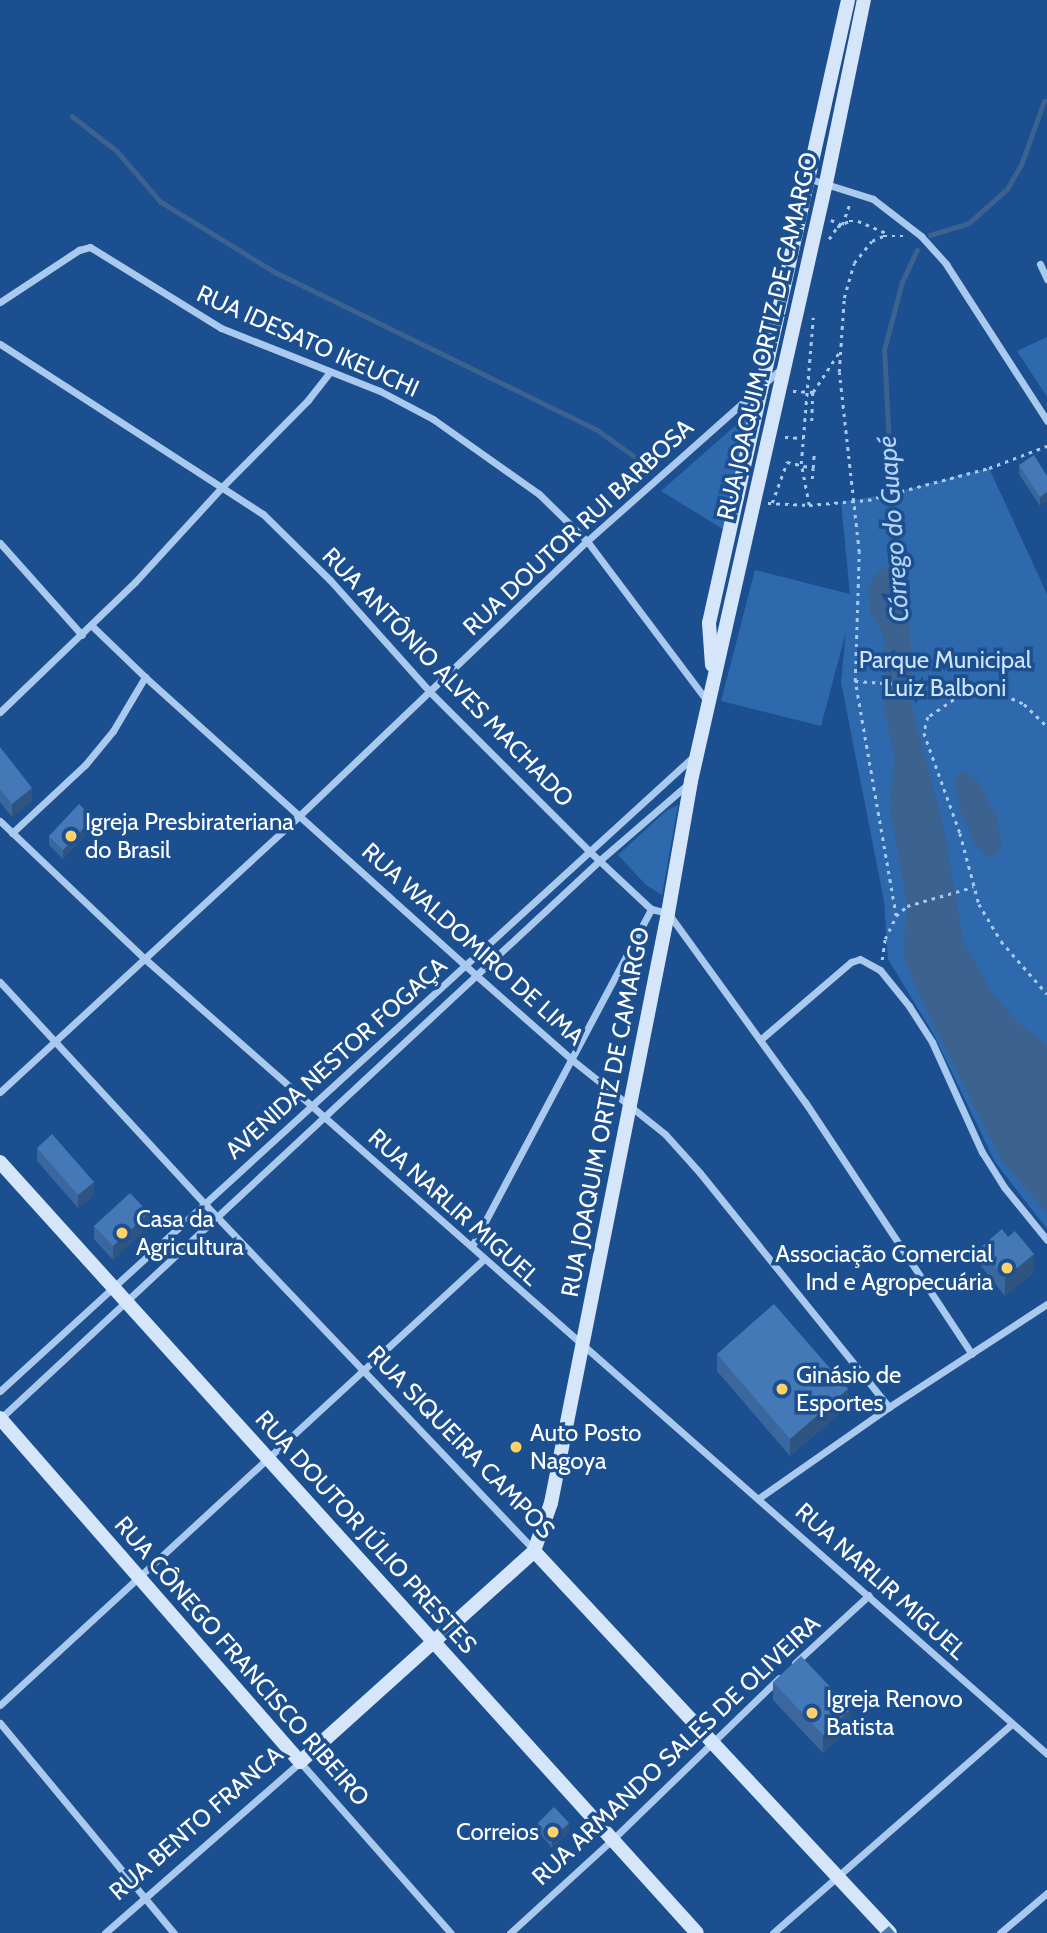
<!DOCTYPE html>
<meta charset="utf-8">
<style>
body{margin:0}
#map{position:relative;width:1047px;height:1933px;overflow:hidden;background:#1b4f8f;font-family:Cabin,sans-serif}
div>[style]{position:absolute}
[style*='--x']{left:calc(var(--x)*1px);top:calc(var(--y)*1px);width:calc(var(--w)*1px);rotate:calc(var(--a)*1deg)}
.green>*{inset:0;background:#2e69ad}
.water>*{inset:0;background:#3c6290}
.stream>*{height:4.5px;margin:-2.25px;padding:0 2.25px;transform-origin:2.25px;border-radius:2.25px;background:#3c6290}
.path>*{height:2.5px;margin-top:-1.25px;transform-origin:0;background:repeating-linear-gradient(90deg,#a9c9ee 0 3.5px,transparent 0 8.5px)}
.minor>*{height:7px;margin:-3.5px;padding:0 3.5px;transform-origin:3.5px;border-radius:3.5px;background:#a9c9ee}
.secondary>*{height:14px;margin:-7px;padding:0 7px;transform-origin:7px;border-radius:7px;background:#d6e6fa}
.wall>*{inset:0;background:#3a679d}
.shaded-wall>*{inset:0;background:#305480}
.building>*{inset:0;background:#4478b7}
.dots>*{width:19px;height:19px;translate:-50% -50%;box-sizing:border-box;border:4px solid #1b4f8f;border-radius:50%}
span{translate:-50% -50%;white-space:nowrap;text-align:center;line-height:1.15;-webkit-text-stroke:7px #1b4f8f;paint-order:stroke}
.street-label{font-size:24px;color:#fff}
.park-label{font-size:24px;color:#cfe3fa}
.poi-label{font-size:24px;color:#fff}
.left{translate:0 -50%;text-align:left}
.right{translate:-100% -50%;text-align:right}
.water-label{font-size:26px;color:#b5d3f5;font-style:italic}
</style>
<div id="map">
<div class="green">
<div style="clip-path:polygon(1047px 337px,1047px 397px,1017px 351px)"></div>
<div style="clip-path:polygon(752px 411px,726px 531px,661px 491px)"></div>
<div style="clip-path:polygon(989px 468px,1047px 594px,1047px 1229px,995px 1162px,934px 1035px,888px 959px,884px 901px,841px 682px,846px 632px,821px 726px,721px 701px,755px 570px,850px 594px,841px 502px,889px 494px)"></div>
<div style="clip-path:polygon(678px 805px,662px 895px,646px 885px,618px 855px,667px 810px)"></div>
</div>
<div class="water">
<div style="clip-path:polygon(893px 563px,899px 565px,909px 577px,912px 707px,944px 828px,963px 940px,992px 993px,1020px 1024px,1047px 1045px,1047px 1213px,1004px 1163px,987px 1133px,914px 984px,903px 952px,907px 906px,889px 802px,895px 759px,884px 709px,883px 634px,871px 615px,869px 599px,869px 585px,875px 574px)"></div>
<div style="clip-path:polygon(960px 772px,967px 772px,979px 782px,997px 818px,1002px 848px,990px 859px,976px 846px,960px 811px,954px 780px)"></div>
</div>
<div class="stream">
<div style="--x:72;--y:116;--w:57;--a:37.9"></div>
<div style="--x:117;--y:151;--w:67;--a:49.2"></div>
<div style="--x:161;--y:202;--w:134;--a:31.6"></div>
<div style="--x:275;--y:272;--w:357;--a:26.1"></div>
<div style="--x:596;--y:429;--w:69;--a:35.5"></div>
<div style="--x:930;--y:235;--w:41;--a:-17.1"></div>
<div style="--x:969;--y:223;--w:51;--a:-41.8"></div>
<div style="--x:1007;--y:189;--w:28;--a:-60"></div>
<div style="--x:1021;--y:165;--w:68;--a:-70.2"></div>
<div style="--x:894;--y:568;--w:62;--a:-95.5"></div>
<div style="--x:888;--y:506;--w:39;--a:-87"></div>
<div style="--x:890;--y:467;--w:117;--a:-92.9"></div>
<div style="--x:884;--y:350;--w:70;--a:-75.2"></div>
<div style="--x:902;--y:282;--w:35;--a:-65"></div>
</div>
<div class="path">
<div style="--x:831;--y:220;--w:12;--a:24"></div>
<div style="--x:842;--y:225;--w:23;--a:-70"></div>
<div style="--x:829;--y:239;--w:14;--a:-56"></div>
<div style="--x:837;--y:227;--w:13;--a:-27"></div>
<div style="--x:849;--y:221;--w:9;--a:0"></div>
<div style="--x:858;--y:221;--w:33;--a:23"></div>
<div style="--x:793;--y:391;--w:20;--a:3"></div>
<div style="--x:813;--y:392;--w:31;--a:92"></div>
<div style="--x:813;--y:392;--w:49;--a:-56.6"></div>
<div style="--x:785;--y:437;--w:18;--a:3"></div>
<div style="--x:812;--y:479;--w:11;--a:-85"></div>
<div style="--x:768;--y:503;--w:41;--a:2.8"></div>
<div style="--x:809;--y:505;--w:59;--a:-4.8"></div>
<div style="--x:868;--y:500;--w:125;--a:-14.8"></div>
<div style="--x:989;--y:468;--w:62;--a:-20.8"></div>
<div style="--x:772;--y:503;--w:44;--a:-69.9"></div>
<div style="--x:787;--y:462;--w:27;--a:13"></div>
<div style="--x:813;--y:468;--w:15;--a:-86"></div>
<div style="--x:809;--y:505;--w:42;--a:-101"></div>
<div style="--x:801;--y:464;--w:147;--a:-85.3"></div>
<div style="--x:855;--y:681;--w:75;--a:3.8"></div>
<div style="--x:930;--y:686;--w:32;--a:16"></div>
<div style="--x:961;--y:695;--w:40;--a:146"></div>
<div style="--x:928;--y:717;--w:16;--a:104"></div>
<div style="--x:924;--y:733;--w:106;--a:70.2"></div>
<div style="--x:960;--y:833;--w:73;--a:75"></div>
<div style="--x:979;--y:904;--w:43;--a:59.3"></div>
<div style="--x:1001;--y:941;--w:70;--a:49"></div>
<div style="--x:961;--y:695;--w:22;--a:-10"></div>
<div style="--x:983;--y:691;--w:21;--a:11"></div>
<div style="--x:1004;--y:695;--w:22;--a:24"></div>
<div style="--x:1024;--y:704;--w:32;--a:44"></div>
<div style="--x:896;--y:916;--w:15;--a:-42"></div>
<div style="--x:907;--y:906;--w:69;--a:-16.1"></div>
<div style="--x:882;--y:960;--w:21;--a:-82"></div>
<div style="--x:885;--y:939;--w:25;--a:-64"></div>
<div style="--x:896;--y:916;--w:239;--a:-99.9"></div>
<div style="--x:855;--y:681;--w:129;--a:-88.2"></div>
<div style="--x:859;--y:552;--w:181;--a:-96.3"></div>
<div style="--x:839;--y:372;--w:74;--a:-86.1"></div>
<div style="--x:844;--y:298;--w:36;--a:-74"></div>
<div style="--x:854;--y:263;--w:28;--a:-51"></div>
<div style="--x:872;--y:241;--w:12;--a:-24"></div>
<div style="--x:883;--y:236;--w:20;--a:0"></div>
</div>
<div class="minor">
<div style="--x:810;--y:179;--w:66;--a:17.6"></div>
<div style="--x:873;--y:199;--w:61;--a:37.6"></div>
<div style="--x:921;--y:236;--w:38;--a:48"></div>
<div style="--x:946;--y:264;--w:187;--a:57.2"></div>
<div style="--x:1040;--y:264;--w:17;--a:65"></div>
<div style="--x:0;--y:302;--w:95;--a:-33.4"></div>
<div style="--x:79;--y:250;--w:11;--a:-15"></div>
<div style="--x:90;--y:247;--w:154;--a:31.7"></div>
<div style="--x:221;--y:328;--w:171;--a:21.6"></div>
<div style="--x:380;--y:391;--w:60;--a:27.8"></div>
<div style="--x:433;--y:419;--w:130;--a:35.3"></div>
<div style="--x:539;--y:494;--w:67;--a:44.4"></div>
<div style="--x:587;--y:541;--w:201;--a:53.1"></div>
<div style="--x:0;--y:344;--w:313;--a:32.9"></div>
<div style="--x:263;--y:514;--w:94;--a:44.6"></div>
<div style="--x:330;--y:580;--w:150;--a:48.2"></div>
<div style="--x:430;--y:692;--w:225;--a:45"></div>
<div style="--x:589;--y:851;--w:85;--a:43.1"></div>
<div style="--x:651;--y:909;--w:17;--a:13"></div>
<div style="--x:668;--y:913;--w:233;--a:54.1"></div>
<div style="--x:805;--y:1102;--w:302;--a:56.5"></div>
<div style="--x:0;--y:543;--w:123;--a:48.3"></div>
<div style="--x:91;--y:625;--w:75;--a:43.9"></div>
<div style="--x:145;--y:677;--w:447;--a:42"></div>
<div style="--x:477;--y:976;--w:125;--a:41.4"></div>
<div style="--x:571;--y:1059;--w:120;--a:38.6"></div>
<div style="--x:665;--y:1134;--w:52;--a:48.1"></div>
<div style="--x:700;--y:1173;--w:301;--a:51.1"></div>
<div style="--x:0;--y:712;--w:187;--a:-43.9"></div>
<div style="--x:135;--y:582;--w:130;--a:-47.5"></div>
<div style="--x:223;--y:486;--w:121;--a:-45.3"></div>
<div style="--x:308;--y:400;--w:36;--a:-52"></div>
<div style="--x:0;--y:821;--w:200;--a:43.6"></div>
<div style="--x:145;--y:959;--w:1202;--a:41.39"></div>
<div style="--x:12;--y:833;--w:100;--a:-43"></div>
<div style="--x:85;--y:765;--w:44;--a:-50.5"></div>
<div style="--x:113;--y:731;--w:63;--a:-59.3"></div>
<div style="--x:0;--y:982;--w:320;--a:47.3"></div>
<div style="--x:217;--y:1217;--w:460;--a:46.4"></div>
<div style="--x:760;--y:1040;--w:120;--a:-40.6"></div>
<div style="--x:851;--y:962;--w:9;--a:-18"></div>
<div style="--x:860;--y:959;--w:23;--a:29"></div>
<div style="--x:880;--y:970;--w:46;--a:51.1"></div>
<div style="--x:909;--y:1006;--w:43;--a:57.4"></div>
<div style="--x:932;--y:1042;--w:121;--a:65.6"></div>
<div style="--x:982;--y:1152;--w:41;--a:57.8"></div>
<div style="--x:1004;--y:1187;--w:68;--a:50.9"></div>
<div style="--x:0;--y:1092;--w:408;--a:-42.7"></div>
<div style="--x:300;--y:815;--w:397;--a:-43.7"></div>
<div style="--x:587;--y:541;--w:261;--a:-41.6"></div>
<div style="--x:472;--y:1246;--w:382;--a:-62"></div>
<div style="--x:0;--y:1391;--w:941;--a:-42.46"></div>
<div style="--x:1;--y:1418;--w:817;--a:-42.97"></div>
<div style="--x:599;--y:861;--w:119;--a:-40.9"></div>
<div style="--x:759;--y:1498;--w:159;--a:-35"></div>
<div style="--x:889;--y:1407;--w:189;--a:-33.1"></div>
<div style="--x:795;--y:1663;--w:100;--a:-42.6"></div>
<div style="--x:0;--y:1705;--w:658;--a:-42.66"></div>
<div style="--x:0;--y:1723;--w:273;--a:50.4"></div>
<div style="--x:105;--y:1933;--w:259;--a:-41.2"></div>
<div style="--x:300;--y:1762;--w:228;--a:48.6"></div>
<div style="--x:510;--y:1933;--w:139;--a:-42.4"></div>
<div style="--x:613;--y:1839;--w:231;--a:-44.1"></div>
<div style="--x:773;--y:1933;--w:317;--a:-41.2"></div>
<div style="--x:1000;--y:1933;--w:62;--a:-40.4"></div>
</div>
<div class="secondary">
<div style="--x:712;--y:665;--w:42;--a:-94.1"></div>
<div style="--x:709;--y:623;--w:638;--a:-77.42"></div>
<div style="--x:0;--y:1162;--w:1039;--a:47.89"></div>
<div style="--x:0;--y:1418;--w:456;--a:48.9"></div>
<div style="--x:300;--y:1762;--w:315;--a:-42"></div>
<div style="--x:534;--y:1551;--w:51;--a:-70.5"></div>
<div style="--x:551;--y:1503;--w:601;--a:-78.78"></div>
<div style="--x:668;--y:913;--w:134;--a:-80.1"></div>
<div style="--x:691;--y:781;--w:613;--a:-77.28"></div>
<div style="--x:826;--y:183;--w:187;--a:-78.3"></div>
<div style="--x:534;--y:1551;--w:522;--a:47.02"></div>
</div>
<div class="wall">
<div style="clip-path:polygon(1019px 465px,1047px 476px,1040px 506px,1019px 474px)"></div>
<div style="clip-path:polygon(0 747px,32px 801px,12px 817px,0 802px)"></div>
<div style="clip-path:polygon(93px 827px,63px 859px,49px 845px,49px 836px)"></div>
<div style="clip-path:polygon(37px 1148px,94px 1195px,78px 1208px,37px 1161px)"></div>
<div style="clip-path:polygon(94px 1226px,149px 1226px,113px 1260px,94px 1239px)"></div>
<div style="clip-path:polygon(980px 1248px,1034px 1272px,1005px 1296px,980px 1265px)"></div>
<div style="clip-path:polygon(717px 1354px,848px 1406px,790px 1456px,717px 1371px)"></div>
<div style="clip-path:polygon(773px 1682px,851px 1727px,823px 1753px,773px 1700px)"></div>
<div style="clip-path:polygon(538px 1823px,569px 1832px,552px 1848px,538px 1832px)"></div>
</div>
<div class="shaded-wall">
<div style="clip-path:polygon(1047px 492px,1047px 501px,1040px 506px,1040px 497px)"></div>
<div style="clip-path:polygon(32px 788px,32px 801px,12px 817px,12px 804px)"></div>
<div style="clip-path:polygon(93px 818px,93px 827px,63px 859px,63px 850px)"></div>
<div style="clip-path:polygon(94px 1182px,94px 1195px,78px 1208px,78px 1195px)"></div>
<div style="clip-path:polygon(149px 1213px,149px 1226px,113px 1260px,113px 1246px)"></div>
<div style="clip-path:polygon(1034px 1254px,1034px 1272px,1005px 1296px,1005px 1278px)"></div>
<div style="clip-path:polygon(848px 1389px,848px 1406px,790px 1456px,790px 1439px)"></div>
<div style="clip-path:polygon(851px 1709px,851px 1727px,823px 1753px,823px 1735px)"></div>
<div style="clip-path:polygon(569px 1823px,569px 1832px,552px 1848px,552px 1839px)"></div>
</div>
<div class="building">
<div style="clip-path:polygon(1034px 455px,1047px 476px,1047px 492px,1040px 497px,1019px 465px)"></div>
<div style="clip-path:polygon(0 747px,32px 788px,12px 804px,0 789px)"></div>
<div style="clip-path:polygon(79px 804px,93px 818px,63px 850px,49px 836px)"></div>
<div style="clip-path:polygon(52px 1134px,94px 1182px,78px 1195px,37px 1148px)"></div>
<div style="clip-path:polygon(130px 1193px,149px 1213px,113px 1246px,94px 1226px)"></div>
<div style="clip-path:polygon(1002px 1229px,1008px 1237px,1015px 1231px,1034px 1254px,1005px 1278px,980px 1248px)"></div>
<div style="clip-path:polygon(774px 1304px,848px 1389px,790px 1439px,717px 1354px)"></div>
<div style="clip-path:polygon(801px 1656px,851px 1709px,823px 1735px,773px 1682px)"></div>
<div style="clip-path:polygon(554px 1807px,569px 1823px,552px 1839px,538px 1823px)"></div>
<div style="clip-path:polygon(889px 1926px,895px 1933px,881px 1933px)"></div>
</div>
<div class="dots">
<div style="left:71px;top:836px;background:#ffd166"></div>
<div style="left:122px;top:1233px;background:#ffd166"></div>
<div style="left:1007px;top:1268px;background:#ffd166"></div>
<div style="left:782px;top:1389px;background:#ffd166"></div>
<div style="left:516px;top:1447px;background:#ffd166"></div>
<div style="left:812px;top:1713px;background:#ffd166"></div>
<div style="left:553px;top:1832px;background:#ffd166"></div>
</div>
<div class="street-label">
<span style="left:767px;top:336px;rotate:-77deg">RUA JOAQUIM ORTIZ DE CAMARGO</span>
<span style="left:308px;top:341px;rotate:24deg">RUA IDESATO IKEUCHI</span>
<span style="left:578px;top:527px;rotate:-43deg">RUA DOUTOR RUI BARBOSA</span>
<span style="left:448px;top:677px;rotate:46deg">RUA ANTÔNIO ALVES MACHADO</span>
<span style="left:473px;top:944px;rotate:42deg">RUA WALDOMIRO DE LIMA</span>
<span style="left:336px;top:1058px;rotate:-42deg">AVENIDA NESTOR FOGAÇA</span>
<span style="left:605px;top:1112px;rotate:-79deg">RUA JOAQUIM ORTIZ DE CAMARGO</span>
<span style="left:454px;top:1207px;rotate:42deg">RUA NARLIR MIGUEL</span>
<span style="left:461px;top:1442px;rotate:46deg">RUA SIQUEIRA CAMPOS</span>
<span style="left:366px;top:1532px;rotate:48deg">RUA DOUTOR JÚLIO PRESTES</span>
<span style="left:881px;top:1581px;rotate:42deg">RUA NARLIR MIGUEL</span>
<span style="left:242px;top:1661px;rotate:49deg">RUA CÔNEGO FRANCISCO RIBEIRO</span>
<span style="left:676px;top:1750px;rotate:-43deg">RUA ARMANDO SALES DE OLIVEIRA</span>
<span style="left:196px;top:1823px;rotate:-41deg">RUA BENTO FRANCA</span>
</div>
<div class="park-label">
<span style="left:945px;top:674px">Parque Municipal<br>Luiz Balboni</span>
</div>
<div class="poi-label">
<span class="left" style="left:85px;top:836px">Igreja Presbirateriana<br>do Brasil</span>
<span class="left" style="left:136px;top:1233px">Casa da<br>Agricultura</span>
<span class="right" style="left:993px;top:1268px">Associação Comercial<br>Ind e Agropecuária</span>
<span class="left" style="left:796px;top:1389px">Ginásio de<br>Esportes</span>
<span class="left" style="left:530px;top:1447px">Auto Posto<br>Nagoya</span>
<span class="left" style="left:826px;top:1713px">Igreja Renovo<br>Batista</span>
<span class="right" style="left:539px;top:1832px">Correios</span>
</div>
<div class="water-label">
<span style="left:894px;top:529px;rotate:-94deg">Córrego do Guapé</span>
</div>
</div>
